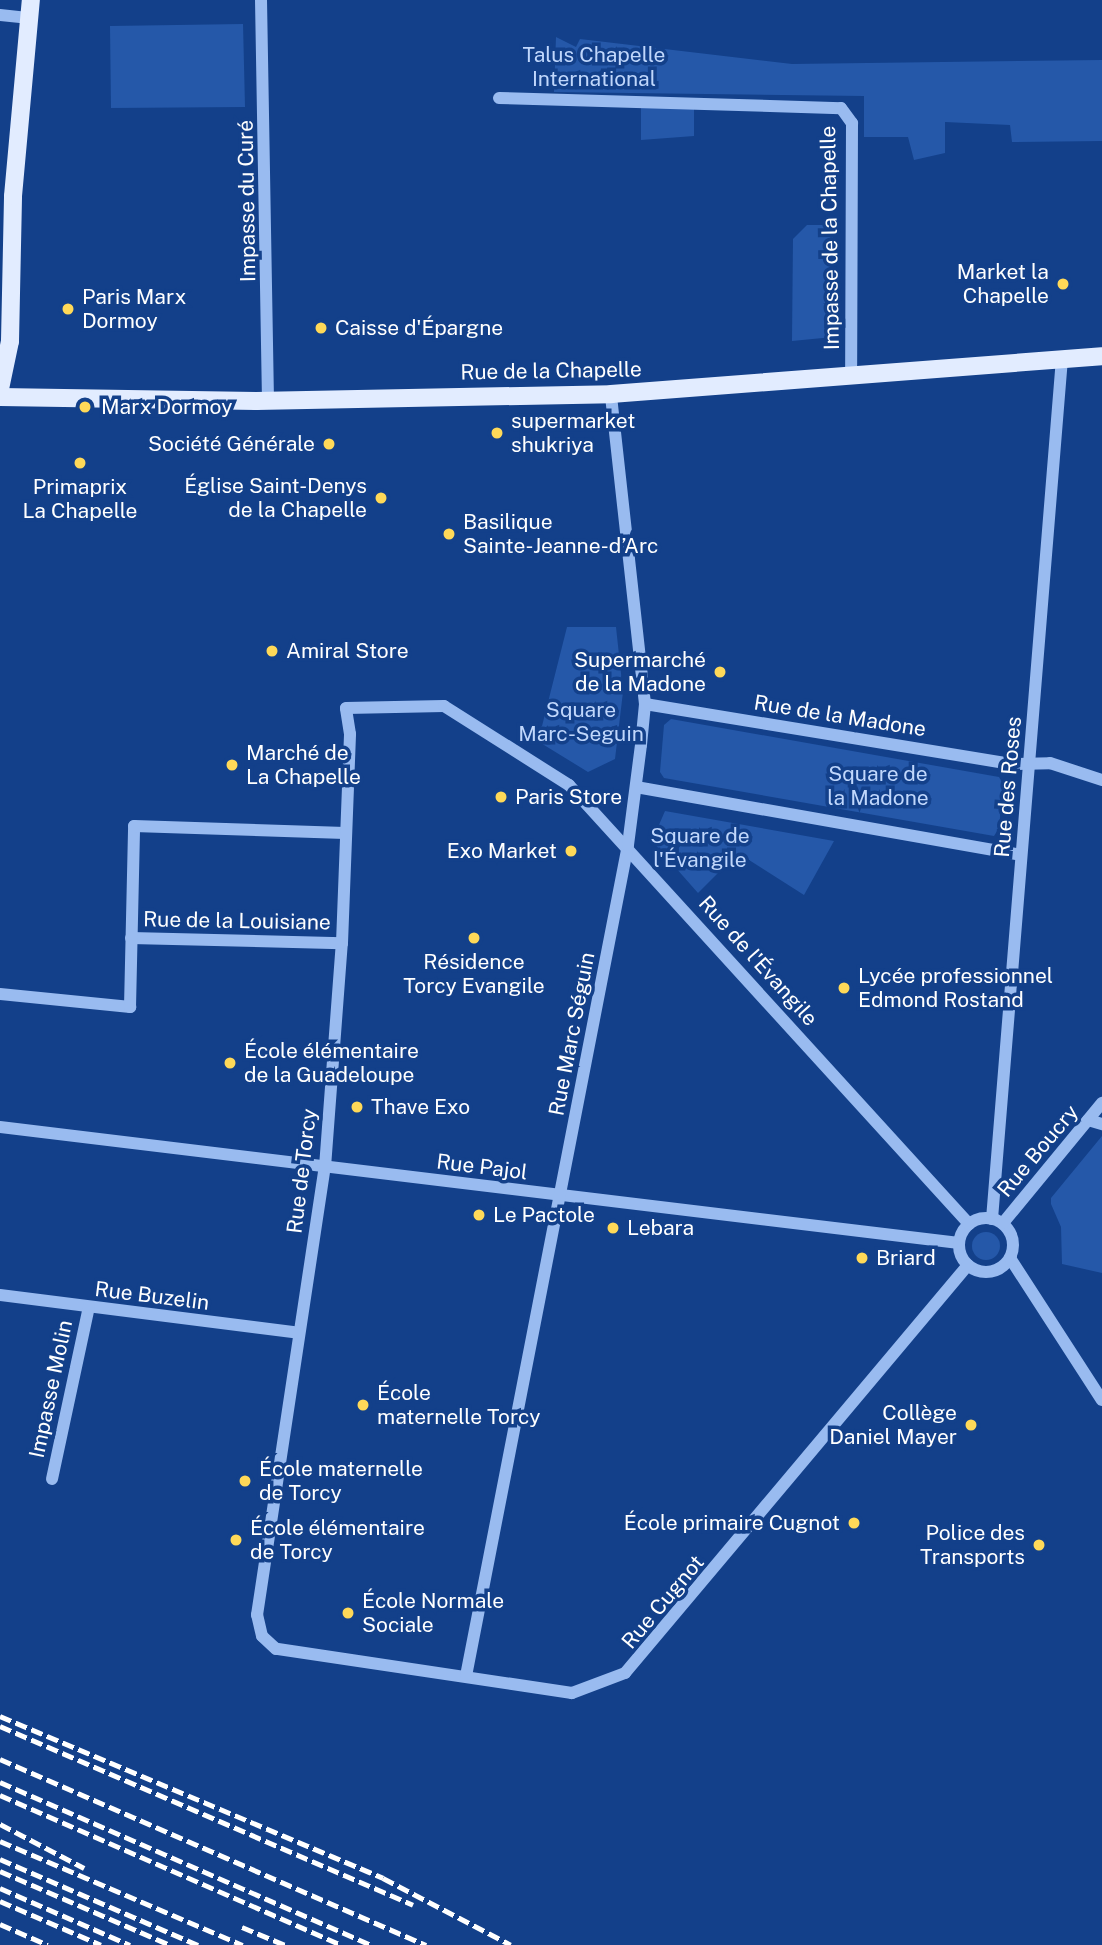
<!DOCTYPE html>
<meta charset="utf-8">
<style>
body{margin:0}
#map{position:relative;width:1102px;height:1945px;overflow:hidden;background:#13408a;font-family:"Public Sans",sans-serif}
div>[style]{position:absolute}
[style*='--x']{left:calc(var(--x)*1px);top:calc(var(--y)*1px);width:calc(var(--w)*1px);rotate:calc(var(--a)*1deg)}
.green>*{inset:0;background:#2558a9}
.round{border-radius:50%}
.minor>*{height:12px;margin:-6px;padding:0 6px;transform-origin:6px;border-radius:6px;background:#99bbf0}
.minor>.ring{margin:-6px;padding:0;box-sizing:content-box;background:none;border:12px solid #99bbf0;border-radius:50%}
.major>*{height:18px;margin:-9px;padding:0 9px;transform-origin:9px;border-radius:9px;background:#e2ecff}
.rail>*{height:5px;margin-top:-2.5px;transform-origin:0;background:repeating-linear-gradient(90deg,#fff 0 12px,transparent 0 17px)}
.dots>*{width:19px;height:19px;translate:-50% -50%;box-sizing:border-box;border:4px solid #13408a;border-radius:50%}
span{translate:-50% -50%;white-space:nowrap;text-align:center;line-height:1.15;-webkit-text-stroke:7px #13408a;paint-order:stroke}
.park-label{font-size:21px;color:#c0d7fc}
.street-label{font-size:21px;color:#fff}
.poi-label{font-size:21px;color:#fff}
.right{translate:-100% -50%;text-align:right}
.left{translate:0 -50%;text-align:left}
</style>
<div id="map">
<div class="green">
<div style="clip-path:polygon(243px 24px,245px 107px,111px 108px,110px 26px)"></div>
<div style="clip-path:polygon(556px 37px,576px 47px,580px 39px,792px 64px,1102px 60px,1102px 141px,1012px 142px,1010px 125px,945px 122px,945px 153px,914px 160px,908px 137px,864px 137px,864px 96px,554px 92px)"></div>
<div style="clip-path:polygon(641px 106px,694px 106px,694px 136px,641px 140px)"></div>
<div style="clip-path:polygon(807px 225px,833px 225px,833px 337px,792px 341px,793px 239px)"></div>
<div style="clip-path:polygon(567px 627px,616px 627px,623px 692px,615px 759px,588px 772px,531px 737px,542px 726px)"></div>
<div style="clip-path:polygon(671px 719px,999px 777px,1003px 784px,999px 828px,994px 836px,664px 778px,660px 772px,664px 725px)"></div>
<div style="clip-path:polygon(665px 811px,834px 841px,804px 895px,738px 853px,698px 893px,652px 841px)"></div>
<div style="clip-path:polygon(1102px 1136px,1102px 1273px,1062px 1264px,1061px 1227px,1051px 1204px,1051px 1198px)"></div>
<div class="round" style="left:972px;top:1232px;width:28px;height:28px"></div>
</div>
<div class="minor">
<div style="--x:261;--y:0;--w:401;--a:89"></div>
<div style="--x:0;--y:15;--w:30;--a:6"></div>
<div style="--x:499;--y:98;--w:342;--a:1.7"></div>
<div style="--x:841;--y:108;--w:19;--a:54"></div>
<div style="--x:852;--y:123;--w:254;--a:90.2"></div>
<div style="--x:645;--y:704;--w:371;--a:9.3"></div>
<div style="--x:1011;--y:764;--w:39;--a:-1"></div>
<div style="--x:1050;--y:763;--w:55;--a:18.1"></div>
<div style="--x:636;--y:787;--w:391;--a:10"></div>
<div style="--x:131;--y:938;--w:211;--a:1.4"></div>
<div style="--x:0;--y:994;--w:131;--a:5.7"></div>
<div style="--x:130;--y:1007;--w:181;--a:-88.7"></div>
<div style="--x:134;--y:826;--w:211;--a:1.9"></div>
<div style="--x:1088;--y:1120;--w:15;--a:16"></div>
<div style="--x:0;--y:1127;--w:966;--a:6.9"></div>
<div class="ring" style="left:959px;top:1218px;width:42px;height:42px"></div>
<div style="--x:992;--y:1219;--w:864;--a:-85.35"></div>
<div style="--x:1003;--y:1223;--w:156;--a:-50.5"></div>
<div style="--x:1010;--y:1258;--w:169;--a:57.1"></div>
<div style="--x:968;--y:1265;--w:533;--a:130.05"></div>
<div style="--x:625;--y:1673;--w:57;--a:159.3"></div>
<div style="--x:572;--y:1693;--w:299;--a:-171.5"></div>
<div style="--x:276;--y:1649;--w:19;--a:-137"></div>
<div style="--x:262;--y:1636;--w:22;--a:-103"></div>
<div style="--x:257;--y:1615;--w:453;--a:-81.4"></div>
<div style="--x:325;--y:1167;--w:225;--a:-85.7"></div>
<div style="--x:342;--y:943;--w:209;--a:-87.8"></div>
<div style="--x:350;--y:734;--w:26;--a:-99"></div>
<div style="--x:346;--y:708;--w:98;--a:-1.2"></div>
<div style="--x:444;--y:706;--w:148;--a:32.3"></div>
<div style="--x:569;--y:785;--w:594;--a:47.66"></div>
<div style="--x:0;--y:1295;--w:301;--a:7.2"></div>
<div style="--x:52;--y:1479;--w:176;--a:-77.9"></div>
<div style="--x:466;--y:1676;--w:847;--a:-78.97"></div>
<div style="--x:628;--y:845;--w:101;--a:-82.6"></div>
<div style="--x:641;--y:745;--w:41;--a:-84.4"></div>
<div style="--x:645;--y:704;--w:312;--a:-96.3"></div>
</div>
<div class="major">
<div style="--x:0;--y:389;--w:49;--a:-78.2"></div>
<div style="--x:10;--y:341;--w:145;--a:-88.8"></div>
<div style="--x:13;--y:196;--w:197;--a:-84.8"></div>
<div style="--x:0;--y:397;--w:256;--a:0.9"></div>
<div style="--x:256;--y:401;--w:355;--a:-1.1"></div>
<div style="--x:611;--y:394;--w:492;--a:-4.4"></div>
</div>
<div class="rail">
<div style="--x:0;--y:1716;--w:416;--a:22.9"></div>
<div style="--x:383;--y:1878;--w:144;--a:27.6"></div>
<div style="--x:0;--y:1726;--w:450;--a:23.4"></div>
<div style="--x:0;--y:1759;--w:465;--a:23.6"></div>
<div style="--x:0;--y:1782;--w:406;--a:23.7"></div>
<div style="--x:0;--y:1795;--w:373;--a:23.7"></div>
<div style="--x:0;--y:1824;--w:95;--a:27.6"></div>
<div style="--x:0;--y:1841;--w:264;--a:23.2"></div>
<div style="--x:0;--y:1859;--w:216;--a:23.5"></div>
<div style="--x:0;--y:1871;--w:185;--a:23.5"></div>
<div style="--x:0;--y:1888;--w:142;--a:23.7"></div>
<div style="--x:0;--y:1901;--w:110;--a:23.5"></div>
<div style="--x:0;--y:1924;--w:52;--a:23.6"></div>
<div style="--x:242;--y:1927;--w:47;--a:22.7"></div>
</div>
<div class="dots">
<div style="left:1063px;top:284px;background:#ffd958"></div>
<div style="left:68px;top:309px;background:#ffd958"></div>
<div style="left:321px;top:328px;background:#ffd958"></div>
<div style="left:85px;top:407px;background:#ffd958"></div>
<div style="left:497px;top:433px;background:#ffd958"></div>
<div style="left:329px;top:444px;background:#ffd958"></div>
<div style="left:80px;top:463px;background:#ffd958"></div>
<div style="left:381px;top:498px;background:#ffd958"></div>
<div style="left:449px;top:534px;background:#ffd958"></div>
<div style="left:272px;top:651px;background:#ffd958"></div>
<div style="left:720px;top:672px;background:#ffd958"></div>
<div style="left:232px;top:765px;background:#ffd958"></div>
<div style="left:501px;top:797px;background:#ffd958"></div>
<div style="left:571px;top:851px;background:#ffd958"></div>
<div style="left:474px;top:938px;background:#ffd958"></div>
<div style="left:844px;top:988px;background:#ffd958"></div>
<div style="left:230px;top:1063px;background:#ffd958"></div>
<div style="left:357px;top:1107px;background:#ffd958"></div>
<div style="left:479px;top:1215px;background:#ffd958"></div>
<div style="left:613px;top:1228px;background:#ffd958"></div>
<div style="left:862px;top:1258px;background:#ffd958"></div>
<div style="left:363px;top:1405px;background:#ffd958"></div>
<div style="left:971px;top:1425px;background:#ffd958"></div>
<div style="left:245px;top:1481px;background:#ffd958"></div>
<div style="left:854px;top:1523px;background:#ffd958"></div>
<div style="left:236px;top:1540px;background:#ffd958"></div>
<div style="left:1039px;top:1545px;background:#ffd958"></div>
<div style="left:348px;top:1613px;background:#ffd958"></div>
</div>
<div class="park-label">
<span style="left:594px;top:67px">Talus Chapelle<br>International</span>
<span style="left:581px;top:722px">Square<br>Marc-Seguin</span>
<span style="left:878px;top:786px">Square de<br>la Madone</span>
<span style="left:700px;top:848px">Square de<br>l'Évangile</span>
</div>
<div class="street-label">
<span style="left:247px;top:201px;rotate:-91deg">Impasse du Curé</span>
<span style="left:830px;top:238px;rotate:-91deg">Impasse de la Chapelle</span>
<span style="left:551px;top:371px;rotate:-1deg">Rue de la Chapelle</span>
<span style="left:840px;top:716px;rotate:9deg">Rue de la Madone</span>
<span style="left:1008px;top:787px;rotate:-85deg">Rue des Roses</span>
<span style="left:237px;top:921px;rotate:1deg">Rue de la Louisiane</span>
<span style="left:758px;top:961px;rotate:48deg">Rue de l'Évangile</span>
<span style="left:572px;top:1034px;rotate:-79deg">Rue Marc Séguin</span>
<span style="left:1038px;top:1151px;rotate:-50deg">Rue Boucry</span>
<span style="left:482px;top:1167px;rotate:7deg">Rue Pajol</span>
<span style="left:302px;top:1171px;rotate:-83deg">Rue de Torcy</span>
<span style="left:152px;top:1296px;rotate:7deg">Rue Buzelin</span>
<span style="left:51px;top:1389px;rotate:-78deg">Impasse Molin</span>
<span style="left:663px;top:1602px;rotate:-50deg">Rue Cugnot</span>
</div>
<div class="poi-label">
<span class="right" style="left:1049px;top:284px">Market la<br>Chapelle</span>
<span class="left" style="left:82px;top:309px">Paris Marx<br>Dormoy</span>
<span class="left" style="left:335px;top:328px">Caisse d'Épargne</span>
<span class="left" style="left:101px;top:407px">Marx Dormoy</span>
<span class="left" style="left:511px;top:433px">supermarket<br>shukriya</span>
<span class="right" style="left:315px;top:444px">Société Générale</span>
<span class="right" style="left:367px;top:498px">Église Saint-Denys<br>de la Chapelle</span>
<span style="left:80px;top:499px">Primaprix<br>La Chapelle</span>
<span class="left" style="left:463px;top:534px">Basilique<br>Sainte-Jeanne-d’Arc</span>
<span class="left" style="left:286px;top:651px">Amiral Store</span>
<span class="right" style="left:706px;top:672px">Supermarché<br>de la Madone</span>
<span class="left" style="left:246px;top:765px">Marché de<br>La Chapelle</span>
<span class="left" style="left:515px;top:797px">Paris Store</span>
<span class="right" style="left:557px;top:851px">Exo Market</span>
<span style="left:474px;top:974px">Résidence<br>Torcy Evangile</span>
<span class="left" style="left:858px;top:988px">Lycée professionnel<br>Edmond Rostand</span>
<span class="left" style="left:244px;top:1063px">École élémentaire<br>de la Guadeloupe</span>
<span class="left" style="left:371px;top:1107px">Thave Exo</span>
<span class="left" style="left:493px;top:1215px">Le Pactole</span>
<span class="left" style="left:627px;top:1228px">Lebara</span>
<span class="left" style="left:876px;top:1258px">Briard</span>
<span class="left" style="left:377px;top:1405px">École<br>maternelle Torcy</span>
<span class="right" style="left:957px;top:1425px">Collège<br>Daniel Mayer</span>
<span class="left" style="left:259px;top:1481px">École maternelle<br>de Torcy</span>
<span class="right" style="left:840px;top:1523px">École primaire Cugnot</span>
<span class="left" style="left:250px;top:1540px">École élémentaire<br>de Torcy</span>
<span class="right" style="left:1025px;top:1545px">Police des<br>Transports</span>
<span class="left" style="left:362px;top:1613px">École Normale<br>Sociale</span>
</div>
</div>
